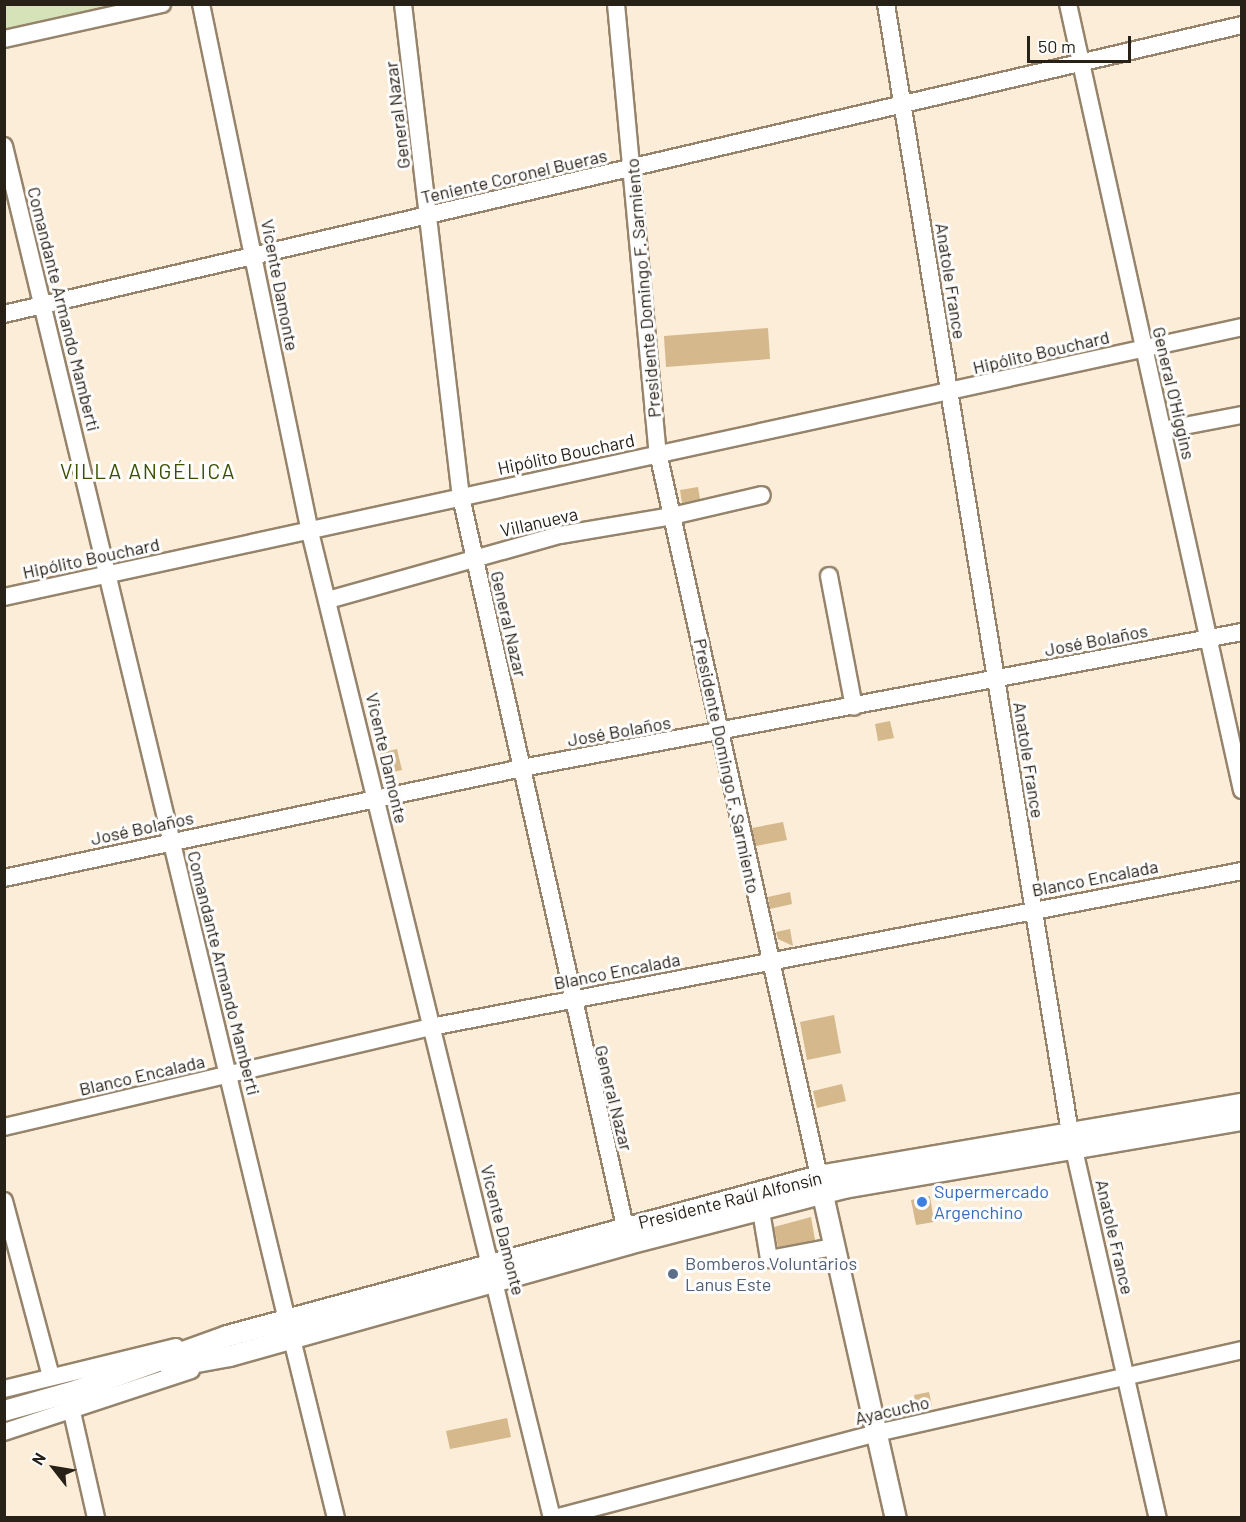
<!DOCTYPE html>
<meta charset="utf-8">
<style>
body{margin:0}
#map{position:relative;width:1246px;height:1522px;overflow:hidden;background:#fcedd8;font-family:Barlow,sans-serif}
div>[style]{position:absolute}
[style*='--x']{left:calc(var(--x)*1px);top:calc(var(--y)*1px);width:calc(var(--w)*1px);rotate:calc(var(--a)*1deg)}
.green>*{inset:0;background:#d6e2b7}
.building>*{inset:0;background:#d5b88b}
.roads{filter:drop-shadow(2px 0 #95846b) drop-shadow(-2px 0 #95846b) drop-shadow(0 2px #95846b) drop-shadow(0 -2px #95846b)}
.minor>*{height:16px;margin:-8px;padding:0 8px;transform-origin:8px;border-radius:8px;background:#fff}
.major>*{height:20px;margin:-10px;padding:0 10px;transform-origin:10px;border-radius:10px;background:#fff}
.dots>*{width:16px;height:16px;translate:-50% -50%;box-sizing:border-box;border:3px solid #fdfdfd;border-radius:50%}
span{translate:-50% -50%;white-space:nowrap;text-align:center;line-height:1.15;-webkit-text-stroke:6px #fdfdfd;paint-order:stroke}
.street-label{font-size:18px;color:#282117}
.shop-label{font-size:18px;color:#366cbe}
.left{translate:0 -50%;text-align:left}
.service-label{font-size:18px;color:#4e5e75}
.quarter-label{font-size:21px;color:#3a4f00;letter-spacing:1.5px}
.frame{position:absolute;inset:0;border:6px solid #282117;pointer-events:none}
.north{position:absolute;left:24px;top:1438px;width:60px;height:60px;-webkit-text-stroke:4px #fdfdfd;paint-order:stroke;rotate:301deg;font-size:16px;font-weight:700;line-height:24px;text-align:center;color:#282117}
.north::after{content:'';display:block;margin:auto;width:21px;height:27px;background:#282117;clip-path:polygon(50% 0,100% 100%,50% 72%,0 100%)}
.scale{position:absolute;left:1027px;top:36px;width:104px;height:27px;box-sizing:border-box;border:3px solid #282117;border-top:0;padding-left:8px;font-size:18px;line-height:21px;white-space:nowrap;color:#282117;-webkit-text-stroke:4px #fdfdfd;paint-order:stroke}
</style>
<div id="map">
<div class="green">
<div style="clip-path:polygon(4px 5px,120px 5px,6px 31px)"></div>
</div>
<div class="building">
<div style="clip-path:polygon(768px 328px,770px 359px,666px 367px,664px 336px)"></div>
<div style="clip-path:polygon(698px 487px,700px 499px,682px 503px,680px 490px)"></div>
<div style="clip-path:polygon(890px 721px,894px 738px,878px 741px,875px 724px)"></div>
<div style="clip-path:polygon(397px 749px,402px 770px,384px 774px,380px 753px)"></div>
<div style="clip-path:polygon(783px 822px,787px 840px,756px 846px,752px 828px)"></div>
<div style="clip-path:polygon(790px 892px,792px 904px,770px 909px,768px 897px)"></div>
<div style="clip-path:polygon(790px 929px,793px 946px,778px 939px,776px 932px)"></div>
<div style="clip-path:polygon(834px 1015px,841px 1053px,807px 1060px,800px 1022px)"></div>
<div style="clip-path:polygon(842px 1084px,846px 1101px,817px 1108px,813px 1091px)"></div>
<div style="clip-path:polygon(930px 1196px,934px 1222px,916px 1225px,911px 1200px)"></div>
<div style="clip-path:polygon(811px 1217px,815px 1240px,778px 1247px,774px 1227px)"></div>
<div style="clip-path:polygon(929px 1392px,932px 1406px,917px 1409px,914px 1395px)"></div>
<div style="clip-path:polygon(507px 1418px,511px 1437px,450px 1449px,446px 1431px)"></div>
</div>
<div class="roads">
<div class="minor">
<div style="--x:201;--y:4;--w:539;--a:78.34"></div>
<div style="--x:310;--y:532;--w:1015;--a:76.21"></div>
<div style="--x:403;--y:4;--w:496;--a:83.3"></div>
<div style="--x:461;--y:497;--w:762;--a:77.33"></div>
<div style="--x:616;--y:4;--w:451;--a:84.7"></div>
<div style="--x:658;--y:453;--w:741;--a:77.45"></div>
<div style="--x:886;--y:4;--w:1143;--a:80.74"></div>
<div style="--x:1070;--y:1132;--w:396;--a:77.2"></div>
<div style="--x:1068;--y:4;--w:805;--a:77.52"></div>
<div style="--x:4;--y:39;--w:162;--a:-12.5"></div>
<div style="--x:4;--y:146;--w:1208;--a:76.45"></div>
<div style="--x:4;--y:314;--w:1271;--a:-13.14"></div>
<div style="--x:1163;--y:430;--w:80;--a:-10.8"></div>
<div style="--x:829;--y:576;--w:133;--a:79.2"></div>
<div style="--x:4;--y:597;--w:1267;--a:-12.3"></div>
<div style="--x:328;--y:600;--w:241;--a:-15.7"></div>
<div style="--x:560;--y:535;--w:114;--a:-9.6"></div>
<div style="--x:672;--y:516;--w:92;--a:-13.1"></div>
<div style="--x:4;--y:878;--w:530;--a:-11.99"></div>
<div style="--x:522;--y:768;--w:733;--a:-10.7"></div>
<div style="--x:4;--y:1127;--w:439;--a:-13.2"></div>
<div style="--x:431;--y:1027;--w:826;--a:-10.89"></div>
<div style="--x:4;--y:1201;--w:181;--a:75"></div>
<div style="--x:761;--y:1211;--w:49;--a:80.5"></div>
<div style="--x:769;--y:1259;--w:66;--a:-10.5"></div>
<div style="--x:292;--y:1339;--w:184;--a:76.2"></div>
<div style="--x:4;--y:1389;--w:177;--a:-13.7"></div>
<div style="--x:72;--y:1412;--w:109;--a:77.2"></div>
<div style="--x:4;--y:1432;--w:197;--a:-18.3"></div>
<div style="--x:555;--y:1518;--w:333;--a:-14.8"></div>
<div style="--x:877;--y:1433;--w:374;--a:-12.8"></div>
</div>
<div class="major">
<div style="--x:820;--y:1182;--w:344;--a:77.3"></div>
<div style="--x:170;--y:1367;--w:61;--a:-10.4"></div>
<div style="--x:230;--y:1356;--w:413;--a:-15.7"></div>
<div style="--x:628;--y:1244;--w:223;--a:-14.5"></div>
<div style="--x:844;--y:1188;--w:404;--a:-9.7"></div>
<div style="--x:4;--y:1411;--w:77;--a:-15.8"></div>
<div style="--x:78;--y:1390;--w:158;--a:-19.9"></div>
<div style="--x:227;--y:1336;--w:613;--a:-15.12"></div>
<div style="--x:819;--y:1176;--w:429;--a:-9.7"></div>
</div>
</div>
<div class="dots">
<div style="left:922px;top:1202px;background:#3f7fe0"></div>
<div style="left:673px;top:1274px;background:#5c6f8a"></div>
</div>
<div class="street-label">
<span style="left:397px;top:115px;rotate:-97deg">General Nazar</span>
<span style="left:514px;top:176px;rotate:-13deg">Teniente Coronel Bueras</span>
<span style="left:951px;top:281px;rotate:81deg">Anatole France</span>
<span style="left:280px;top:285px;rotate:79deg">Vicente Damonte</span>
<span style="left:643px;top:288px;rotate:-95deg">Presidente Domingo F. Sarmiento</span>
<span style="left:64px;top:309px;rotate:76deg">Comandante Armando Mamberti</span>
<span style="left:1041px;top:352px;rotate:-13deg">Hipólito Bouchard</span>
<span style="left:1174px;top:393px;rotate:77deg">General O'Higgins</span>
<span style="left:566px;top:454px;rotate:-12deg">Hipólito Bouchard</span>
<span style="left:539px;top:522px;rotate:-13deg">Villanueva</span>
<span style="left:91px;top:558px;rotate:-12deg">Hipólito Bouchard</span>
<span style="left:509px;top:624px;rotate:77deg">General Nazar</span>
<span style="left:1096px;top:640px;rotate:-11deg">José Bolaños</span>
<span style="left:619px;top:731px;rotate:-10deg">José Bolaños</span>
<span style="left:387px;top:758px;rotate:77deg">Vicente Damonte</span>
<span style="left:1029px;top:760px;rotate:81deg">Anatole France</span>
<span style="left:727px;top:766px;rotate:78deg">Presidente Domingo F. Sarmiento</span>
<span style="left:142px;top:828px;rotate:-12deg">José Bolaños</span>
<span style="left:1095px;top:878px;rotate:-11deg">Blanco Encalada</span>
<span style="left:617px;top:971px;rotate:-11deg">Blanco Encalada</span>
<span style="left:224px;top:973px;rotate:76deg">Comandante Armando Mamberti</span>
<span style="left:142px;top:1075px;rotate:-13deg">Blanco Encalada</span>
<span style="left:614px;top:1098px;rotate:76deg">General Nazar</span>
<span style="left:730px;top:1200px;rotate:-14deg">Presidente Raúl Alfonsín</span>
<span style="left:503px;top:1230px;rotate:76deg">Vicente Damonte</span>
<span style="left:1115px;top:1237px;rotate:77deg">Anatole France</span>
<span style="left:892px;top:1410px;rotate:-13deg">Ayacucho</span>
</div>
<div class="shop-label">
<span class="left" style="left:934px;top:1202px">Supermercado<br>Argenchino</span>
</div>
<div class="service-label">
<span class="left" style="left:685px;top:1274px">Bomberos Voluntarios<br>Lanus Este</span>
</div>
<div class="quarter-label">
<span style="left:148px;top:471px">VILLA ANGÉLICA</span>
</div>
<div class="frame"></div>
<div class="north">N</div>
<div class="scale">50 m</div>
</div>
